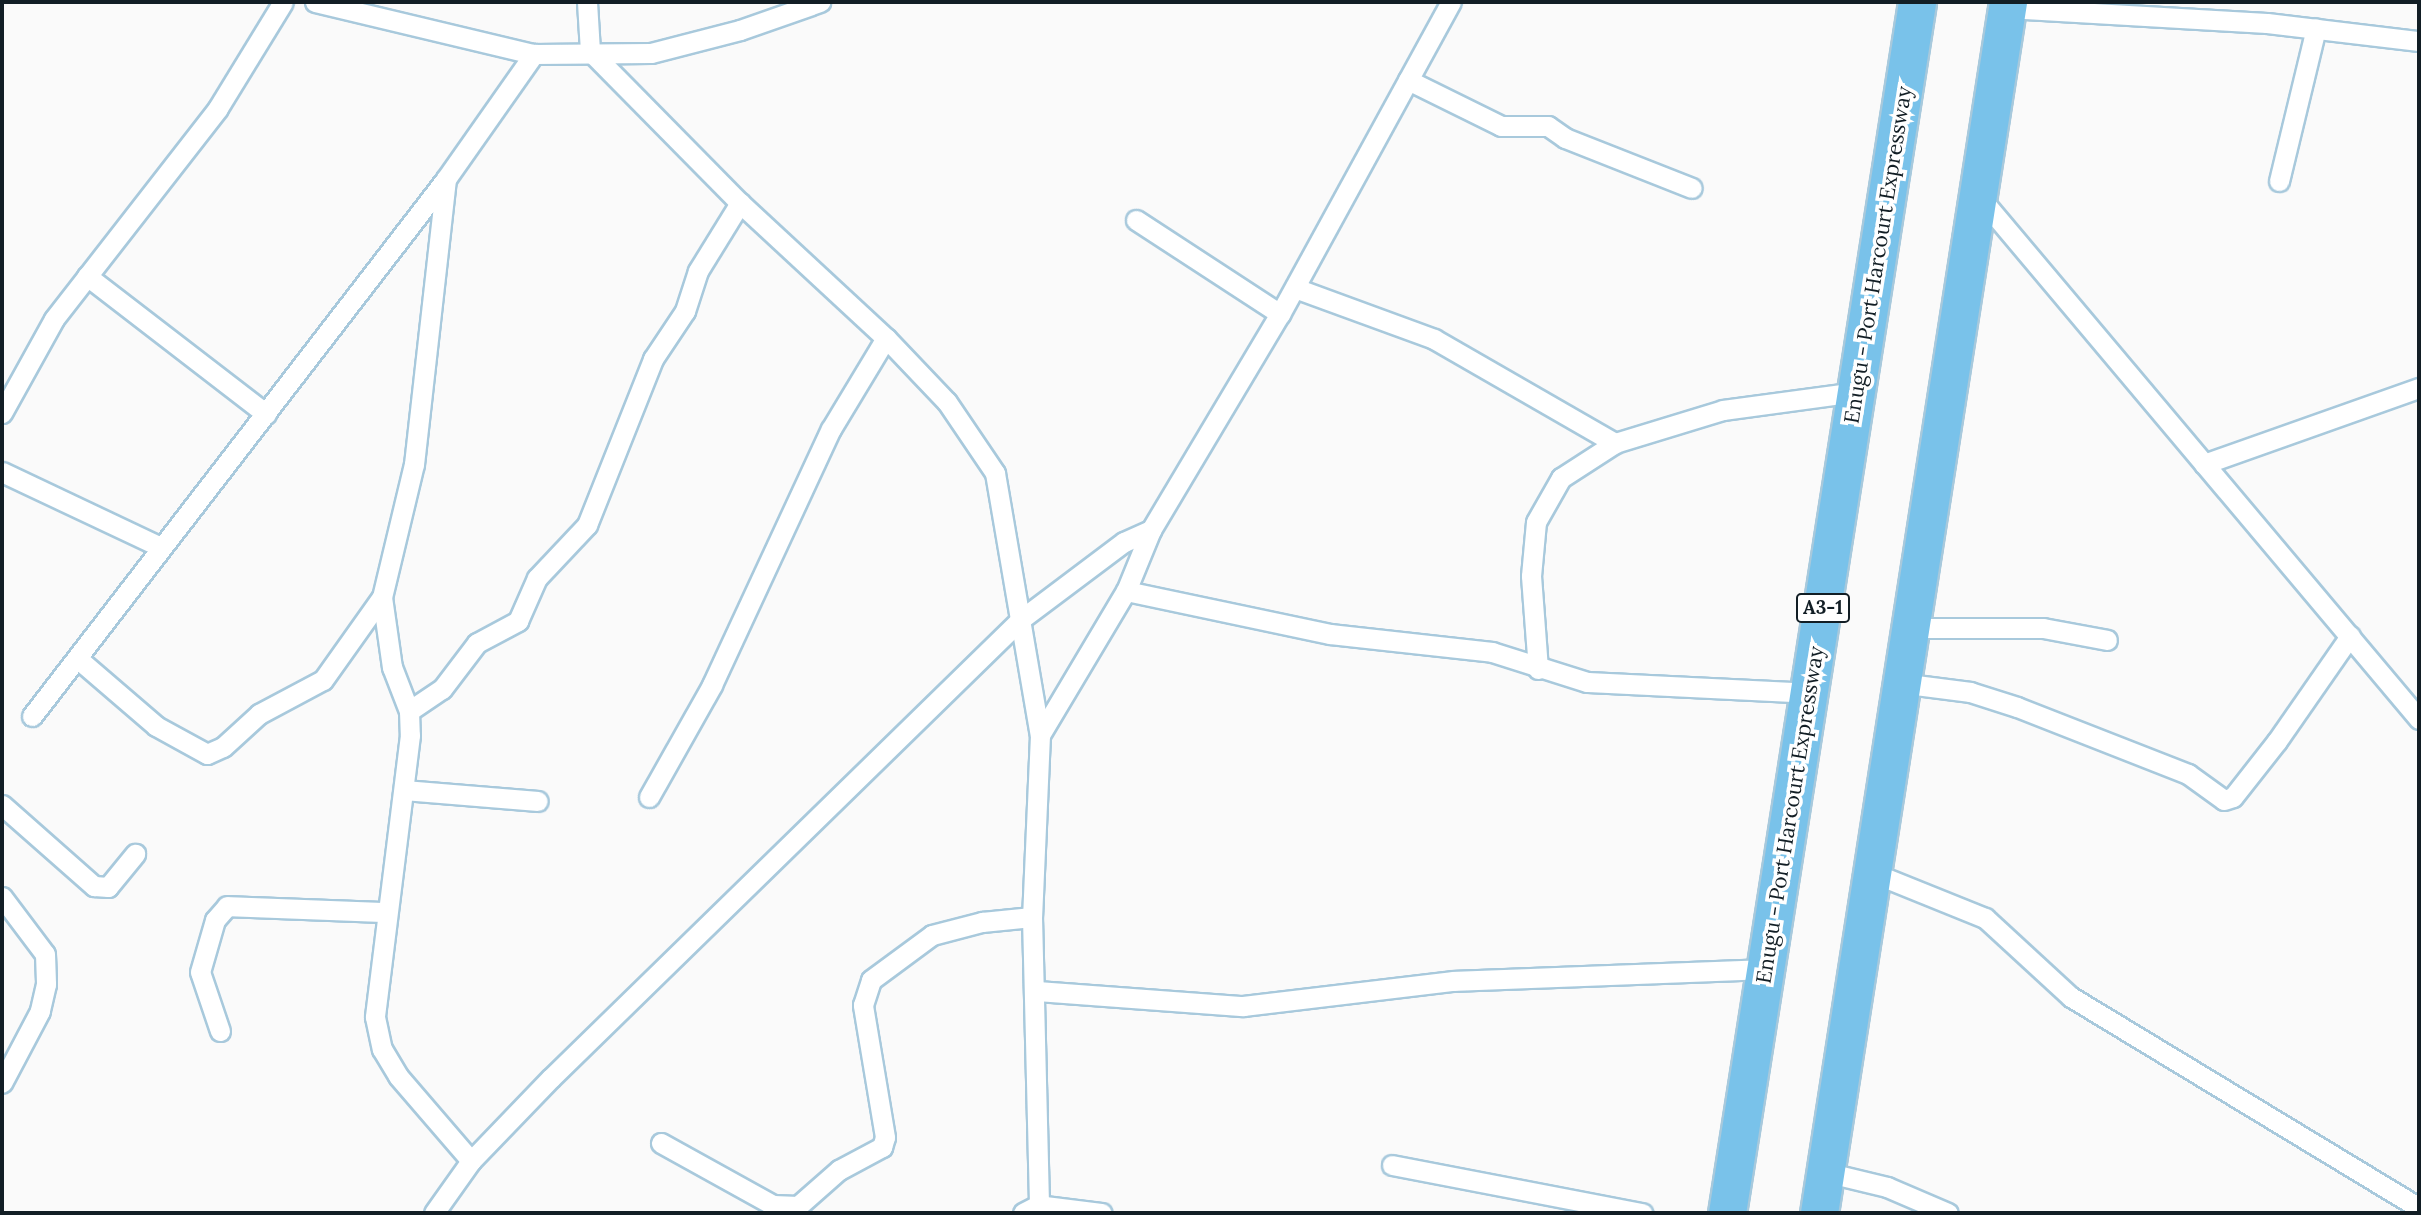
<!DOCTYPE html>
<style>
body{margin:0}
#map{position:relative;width:2421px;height:1215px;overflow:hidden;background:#fafafa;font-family:Lora,serif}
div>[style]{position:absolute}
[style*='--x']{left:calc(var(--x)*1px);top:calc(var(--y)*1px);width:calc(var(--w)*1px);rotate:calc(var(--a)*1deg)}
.roads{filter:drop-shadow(2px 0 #a8c9dc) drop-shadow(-2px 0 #a8c9dc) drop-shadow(0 2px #a8c9dc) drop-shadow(0 -2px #a8c9dc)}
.street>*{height:19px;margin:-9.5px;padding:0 9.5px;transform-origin:9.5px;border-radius:9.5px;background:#fff}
.highway>*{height:37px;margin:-18.5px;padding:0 18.5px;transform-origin:18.5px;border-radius:18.5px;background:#79c2ea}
span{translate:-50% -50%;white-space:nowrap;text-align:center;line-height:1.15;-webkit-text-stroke:7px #fff;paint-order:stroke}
.shield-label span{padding:2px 5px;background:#fff;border:2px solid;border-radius:5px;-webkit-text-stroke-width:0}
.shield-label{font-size:19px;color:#121e25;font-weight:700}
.street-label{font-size:21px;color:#121e25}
.frame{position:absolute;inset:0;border:4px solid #121e25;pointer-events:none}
</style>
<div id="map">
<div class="roads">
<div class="street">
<div style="--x:315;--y:2;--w:225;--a:13.4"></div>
<div style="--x:534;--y:54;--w:117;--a:-0.5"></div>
<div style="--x:651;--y:53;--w:92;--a:-14.5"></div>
<div style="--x:740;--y:30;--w:85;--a:-19.3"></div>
<div style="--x:587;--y:2;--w:49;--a:86.5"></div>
<div style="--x:590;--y:51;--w:214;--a:45.4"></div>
<div style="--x:740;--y:203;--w:199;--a:42.8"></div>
<div style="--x:886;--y:338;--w:88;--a:46.4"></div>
<div style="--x:947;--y:402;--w:86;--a:55.9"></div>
<div style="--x:995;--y:473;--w:266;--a:80.3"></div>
<div style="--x:1040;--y:735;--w:182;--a:92.5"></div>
<div style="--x:1032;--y:917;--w:296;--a:88.6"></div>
<div style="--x:2007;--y:8;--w:260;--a:3.3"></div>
<div style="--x:2267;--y:23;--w:153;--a:6.8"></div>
<div style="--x:1408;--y:80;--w:104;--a:26.3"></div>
<div style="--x:1501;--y:126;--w:47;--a:0"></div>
<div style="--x:1548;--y:126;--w:21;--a:35"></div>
<div style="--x:1565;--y:138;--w:136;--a:21.5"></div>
<div style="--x:446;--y:179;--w:287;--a:96.4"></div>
<div style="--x:414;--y:464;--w:137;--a:103.5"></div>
<div style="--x:382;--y:597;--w:71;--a:81.9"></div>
<div style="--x:392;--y:667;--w:47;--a:68.9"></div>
<div style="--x:409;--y:711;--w:24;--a:88"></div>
<div style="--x:410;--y:735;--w:284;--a:97.1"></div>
<div style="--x:375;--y:1017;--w:33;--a:78"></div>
<div style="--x:382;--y:1049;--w:31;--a:59"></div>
<div style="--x:398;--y:1076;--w:112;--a:49.3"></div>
<div style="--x:2279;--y:181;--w:157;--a:-76.4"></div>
<div style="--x:1978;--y:195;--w:685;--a:49.92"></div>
<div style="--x:1136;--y:220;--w:172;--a:33.1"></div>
<div style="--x:87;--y:276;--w:226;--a:37.6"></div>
<div style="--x:1295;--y:288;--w:148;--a:20.1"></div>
<div style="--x:1434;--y:339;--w:209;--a:29.9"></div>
<div style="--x:2;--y:413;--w:107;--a:-61"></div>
<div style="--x:54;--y:319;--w:267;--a:-52.1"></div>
<div style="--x:218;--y:108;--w:124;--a:-58.5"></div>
<div style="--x:2204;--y:464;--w:228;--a:-19.5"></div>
<div style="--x:2;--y:472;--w:176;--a:25.3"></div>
<div style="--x:1126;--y:591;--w:208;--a:11.9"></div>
<div style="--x:1330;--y:634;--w:163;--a:6.3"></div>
<div style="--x:1492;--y:652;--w:100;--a:17.5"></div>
<div style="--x:1587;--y:682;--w:222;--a:2.8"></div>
<div style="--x:1909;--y:628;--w:134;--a:0"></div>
<div style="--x:2043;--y:628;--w:65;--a:10.6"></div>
<div style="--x:77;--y:658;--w:104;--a:40.7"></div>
<div style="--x:156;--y:726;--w:58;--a:28.8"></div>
<div style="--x:207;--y:754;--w:17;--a:-24"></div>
<div style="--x:223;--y:747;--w:49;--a:-42.5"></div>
<div style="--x:259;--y:714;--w:72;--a:-28"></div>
<div style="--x:323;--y:680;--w:102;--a:-54.6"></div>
<div style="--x:1538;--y:669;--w:93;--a:-94.3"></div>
<div style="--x:1531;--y:576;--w:54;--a:-84.7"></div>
<div style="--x:1536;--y:522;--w:51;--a:-60.4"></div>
<div style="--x:1561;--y:478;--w:64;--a:-32.9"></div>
<div style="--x:1615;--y:443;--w:113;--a:-17"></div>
<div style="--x:1723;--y:410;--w:135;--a:-7.7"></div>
<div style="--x:1900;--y:683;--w:71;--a:7.3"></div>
<div style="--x:1970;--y:692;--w:49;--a:17.7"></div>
<div style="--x:2017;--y:707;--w:184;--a:21.4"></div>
<div style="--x:2188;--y:774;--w:44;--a:35.8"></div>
<div style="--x:2224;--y:800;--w:9;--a:-18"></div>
<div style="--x:2233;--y:797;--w:71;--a:-51.8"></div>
<div style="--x:2277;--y:741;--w:128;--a:-55.2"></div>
<div style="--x:409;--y:711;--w:40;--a:-34"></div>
<div style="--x:442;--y:689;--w:58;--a:-52.7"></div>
<div style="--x:477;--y:643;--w:47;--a:-28.2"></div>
<div style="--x:518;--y:621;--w:47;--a:-66.2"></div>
<div style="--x:537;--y:578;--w:73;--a:-46.7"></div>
<div style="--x:587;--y:525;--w:179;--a:-68.3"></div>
<div style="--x:653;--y:359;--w:58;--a:-56.3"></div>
<div style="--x:685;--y:311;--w:42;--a:-72"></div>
<div style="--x:698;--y:271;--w:80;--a:-58.3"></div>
<div style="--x:32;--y:716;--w:678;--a:-52.37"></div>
<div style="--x:446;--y:179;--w:153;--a:-54.9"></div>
<div style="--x:1040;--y:735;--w:168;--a:-59.2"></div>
<div style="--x:1126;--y:591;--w:66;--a:-67.7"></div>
<div style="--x:1151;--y:530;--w:252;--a:-59.2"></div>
<div style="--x:1280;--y:314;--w:356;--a:-61.3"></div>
<div style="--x:404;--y:790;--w:134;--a:4.7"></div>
<div style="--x:649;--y:797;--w:129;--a:-60.6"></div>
<div style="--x:712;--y:685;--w:282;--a:-65.1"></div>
<div style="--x:831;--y:429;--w:106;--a:-58.9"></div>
<div style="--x:2;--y:805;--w:123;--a:41.4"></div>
<div style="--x:94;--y:886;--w:14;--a:4"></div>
<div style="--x:108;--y:887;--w:43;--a:-50.7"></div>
<div style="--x:1871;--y:872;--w:123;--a:22"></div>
<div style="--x:1985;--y:918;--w:117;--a:42.6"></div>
<div style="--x:2071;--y:997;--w:407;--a:31.2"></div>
<div style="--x:2;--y:897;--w:71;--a:53"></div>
<div style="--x:45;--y:954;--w:30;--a:88"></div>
<div style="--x:46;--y:984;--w:28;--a:103"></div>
<div style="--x:40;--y:1011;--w:81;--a:117.8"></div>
<div style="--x:1037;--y:991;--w:207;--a:4.2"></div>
<div style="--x:1243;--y:1006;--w:212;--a:-6.8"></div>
<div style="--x:1454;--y:981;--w:311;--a:-2.2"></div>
<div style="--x:220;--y:1031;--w:62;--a:-108.7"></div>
<div style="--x:200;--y:972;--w:54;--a:-73.9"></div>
<div style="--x:215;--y:920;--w:18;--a:-49"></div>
<div style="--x:227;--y:906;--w:159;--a:2.2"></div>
<div style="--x:661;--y:1143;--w:128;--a:29"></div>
<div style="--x:773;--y:1205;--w:25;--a:2"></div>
<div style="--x:798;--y:1206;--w:55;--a:-41.3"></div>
<div style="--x:839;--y:1170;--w:49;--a:-28.1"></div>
<div style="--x:882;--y:1147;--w:10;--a:-73"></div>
<div style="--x:885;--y:1137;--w:134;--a:-99.5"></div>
<div style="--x:863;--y:1005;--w:26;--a:-72"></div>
<div style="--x:871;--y:980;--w:76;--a:-36.4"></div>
<div style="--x:932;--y:935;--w:52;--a:-14.6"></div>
<div style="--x:982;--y:922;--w:50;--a:-5.7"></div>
<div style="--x:1392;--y:1165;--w:255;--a:10.9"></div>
<div style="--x:1825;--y:1172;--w:64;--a:13.6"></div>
<div style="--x:1887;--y:1187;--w:66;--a:23.1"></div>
<div style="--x:434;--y:1213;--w:64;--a:-54.6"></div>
<div style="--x:471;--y:1161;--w:115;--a:-46.1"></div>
<div style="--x:551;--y:1078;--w:656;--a:-44.32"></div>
<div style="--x:1020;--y:620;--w:130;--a:-36.9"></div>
<div style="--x:1124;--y:542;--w:30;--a:-24"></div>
<div style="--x:1023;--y:1213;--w:17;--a:-28"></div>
<div style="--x:1038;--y:1205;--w:64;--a:7.1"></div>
</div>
<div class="highway">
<div style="--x:1727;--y:1213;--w:1226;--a:-81.08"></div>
<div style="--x:1819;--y:1213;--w:1226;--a:-81.13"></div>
</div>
</div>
<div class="shield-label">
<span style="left:1823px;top:608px">A3-1</span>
</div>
<div class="street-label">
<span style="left:1878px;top:255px;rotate:-81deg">Enugu - Port Harcourt Expressway</span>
<span style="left:1790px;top:815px;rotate:-81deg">Enugu - Port Harcourt Expressway</span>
</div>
<div class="frame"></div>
</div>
